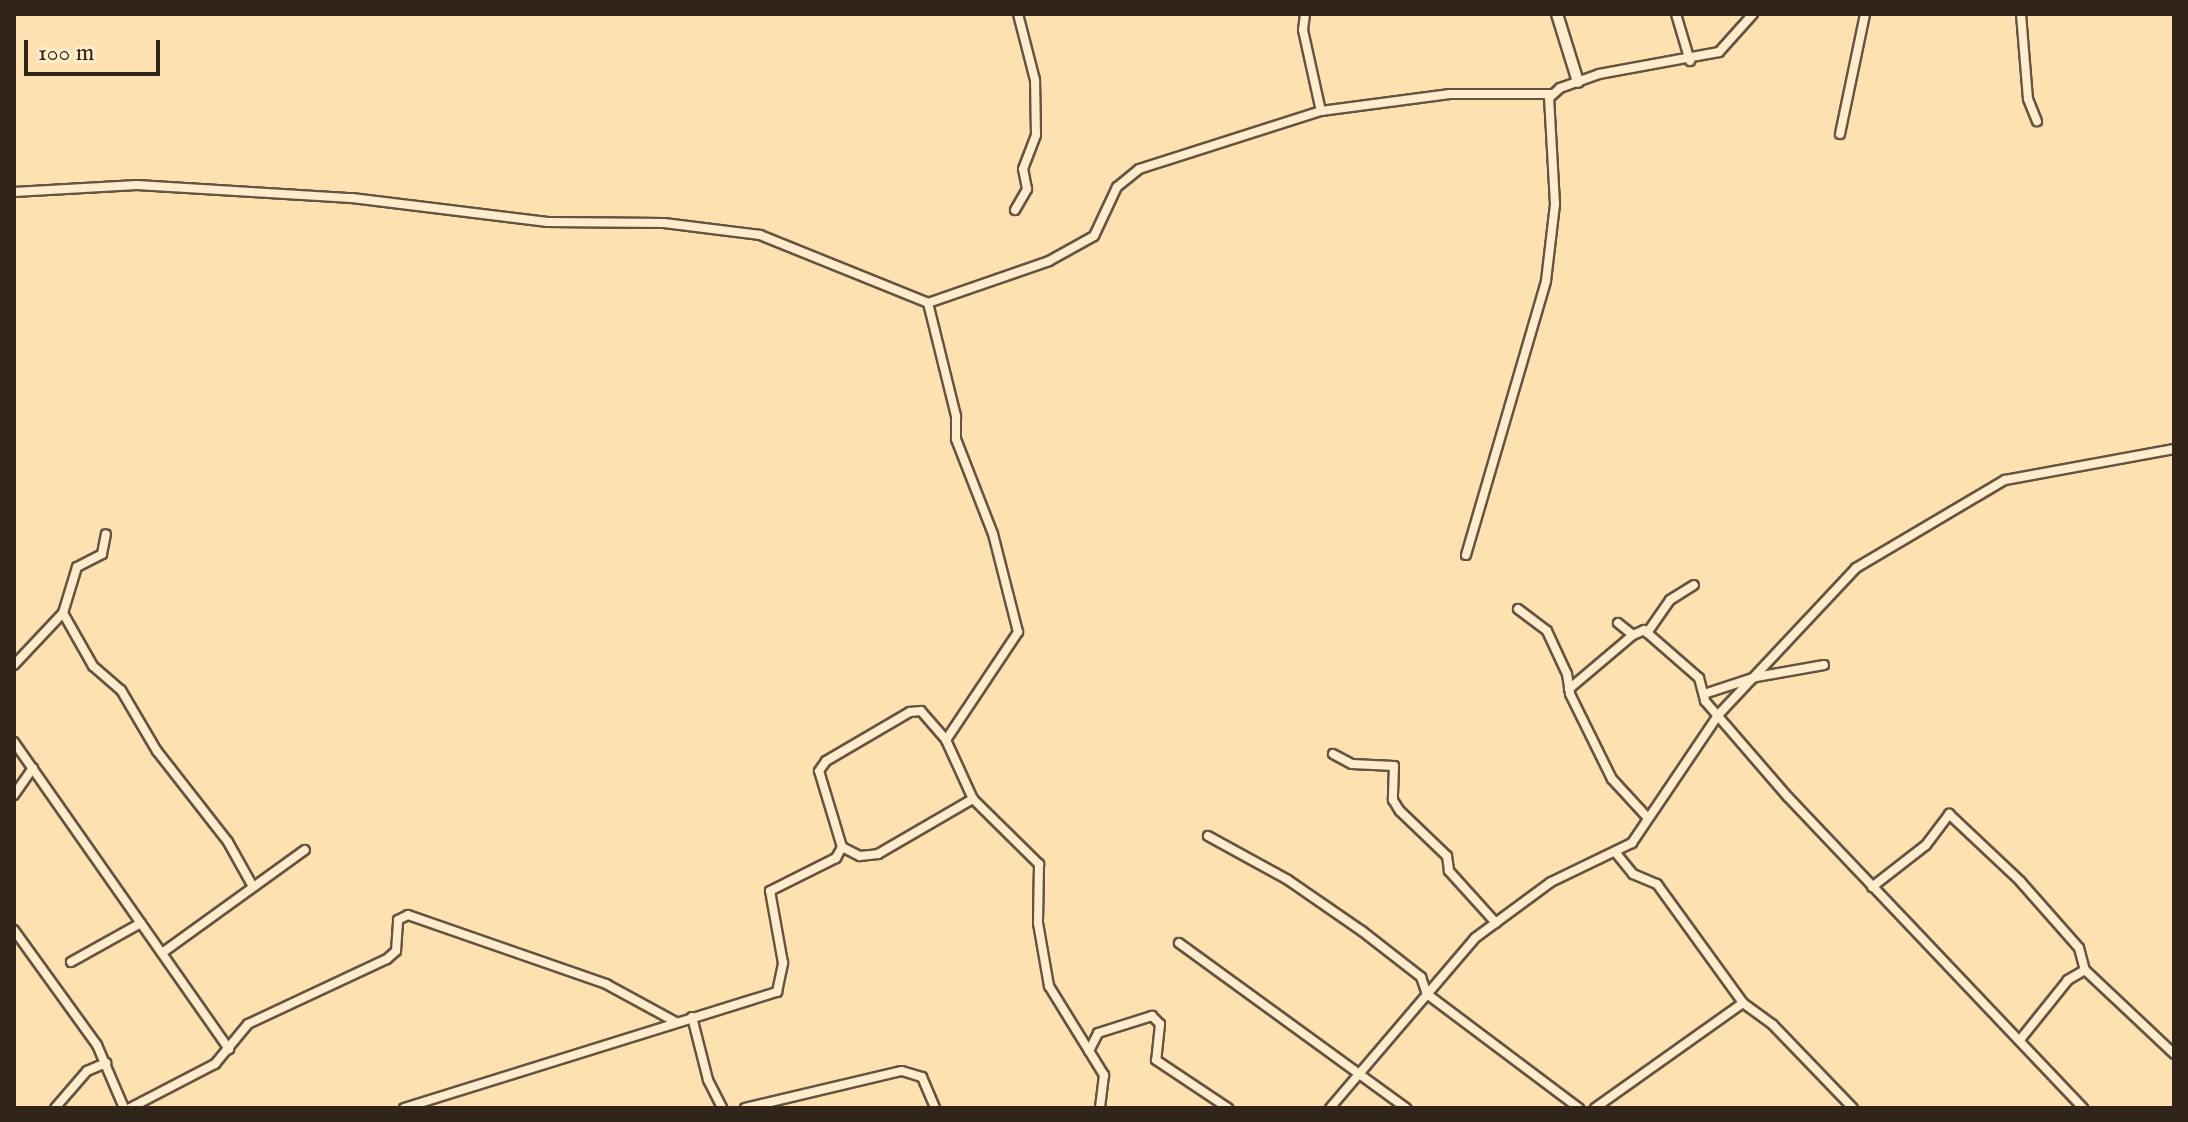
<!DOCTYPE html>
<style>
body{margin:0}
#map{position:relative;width:2188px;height:1122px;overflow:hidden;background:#fde1b1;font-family:"IM FELL English",serif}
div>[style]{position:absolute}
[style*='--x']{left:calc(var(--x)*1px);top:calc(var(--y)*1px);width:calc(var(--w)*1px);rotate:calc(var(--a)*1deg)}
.roads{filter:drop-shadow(2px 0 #645440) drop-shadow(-2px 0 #645440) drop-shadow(0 2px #645440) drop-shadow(0 -2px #645440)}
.minor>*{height:8px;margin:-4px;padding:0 4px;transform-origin:4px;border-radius:4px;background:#feeccc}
.tertiary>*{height:10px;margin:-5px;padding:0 5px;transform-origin:5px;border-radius:5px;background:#feeccc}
span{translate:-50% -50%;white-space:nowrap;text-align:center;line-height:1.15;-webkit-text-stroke:8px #feeccc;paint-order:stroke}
.frame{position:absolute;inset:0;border:16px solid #31251a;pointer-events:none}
.scale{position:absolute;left:24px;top:40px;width:136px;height:36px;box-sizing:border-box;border:4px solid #31251a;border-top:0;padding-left:10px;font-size:24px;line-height:28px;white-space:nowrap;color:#31251a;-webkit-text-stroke:6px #feeccc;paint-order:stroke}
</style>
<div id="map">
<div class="roads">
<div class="minor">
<div style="--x:1305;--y:14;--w:16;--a:97"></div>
<div style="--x:1303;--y:30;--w:83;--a:77.5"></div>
<div style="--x:1676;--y:14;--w:49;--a:73.4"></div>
<div style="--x:2021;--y:14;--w:85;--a:85.3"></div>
<div style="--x:2028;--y:99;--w:24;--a:68"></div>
<div style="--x:1840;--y:134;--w:123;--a:-78.2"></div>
<div style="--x:14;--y:192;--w:123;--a:-3.3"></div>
<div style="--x:137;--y:185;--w:215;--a:3.5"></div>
<div style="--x:352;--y:198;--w:197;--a:7"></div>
<div style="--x:548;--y:222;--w:116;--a:0.5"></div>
<div style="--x:664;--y:223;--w:97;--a:7.1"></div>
<div style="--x:760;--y:235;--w:181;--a:22"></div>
<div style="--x:1015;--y:210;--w:24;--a:-60"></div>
<div style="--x:1027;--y:189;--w:20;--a:-101"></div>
<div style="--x:1023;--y:169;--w:36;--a:-69"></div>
<div style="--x:1036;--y:135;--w:55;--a:-91"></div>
<div style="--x:1035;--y:80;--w:68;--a:-104.4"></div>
<div style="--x:1466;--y:555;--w:285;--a:-73.7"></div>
<div style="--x:1546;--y:281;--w:78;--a:-83.3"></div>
<div style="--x:1555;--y:204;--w:106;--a:-93.2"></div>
<div style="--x:1549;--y:98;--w:15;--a:-42"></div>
<div style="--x:1560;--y:88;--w:41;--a:-19.7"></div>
<div style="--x:1599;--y:74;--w:122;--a:-10.4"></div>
<div style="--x:1719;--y:52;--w:51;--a:-48.2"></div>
<div style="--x:1518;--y:609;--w:36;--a:37"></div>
<div style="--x:1547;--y:631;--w:47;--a:65.1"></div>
<div style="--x:1567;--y:674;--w:20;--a:81"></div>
<div style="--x:1570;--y:694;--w:95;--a:63.7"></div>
<div style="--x:1612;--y:779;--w:53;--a:47.3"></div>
<div style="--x:63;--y:613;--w:61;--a:60.5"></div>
<div style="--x:93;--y:666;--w:37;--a:41"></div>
<div style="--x:121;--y:690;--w:71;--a:59.5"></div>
<div style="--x:157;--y:751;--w:115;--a:52"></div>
<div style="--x:228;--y:842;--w:49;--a:60.8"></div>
<div style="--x:1618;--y:623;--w:19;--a:39"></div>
<div style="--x:1633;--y:635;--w:12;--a:-24"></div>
<div style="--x:1644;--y:630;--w:73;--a:41.1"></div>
<div style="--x:1699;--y:678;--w:24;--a:75"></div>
<div style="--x:1705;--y:701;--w:127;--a:49.2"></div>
<div style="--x:1788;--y:797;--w:429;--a:46.5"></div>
<div style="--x:1647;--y:633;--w:40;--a:-55.1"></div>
<div style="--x:1670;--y:600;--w:28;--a:-32"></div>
<div style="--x:14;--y:665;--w:71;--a:-46.7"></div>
<div style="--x:63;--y:613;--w:48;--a:-73.1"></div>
<div style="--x:77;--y:567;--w:28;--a:-27"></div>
<div style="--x:102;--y:554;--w:20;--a:-79"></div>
<div style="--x:1569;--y:689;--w:84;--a:-40.2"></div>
<div style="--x:1704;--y:694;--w:55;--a:-18.1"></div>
<div style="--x:1756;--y:677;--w:69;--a:-10"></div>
<div style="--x:946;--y:740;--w:130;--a:-56.3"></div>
<div style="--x:1018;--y:632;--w:101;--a:-104.3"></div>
<div style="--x:993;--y:534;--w:102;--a:-111.3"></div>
<div style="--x:956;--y:439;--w:23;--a:-90"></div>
<div style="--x:956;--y:416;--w:116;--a:-103.9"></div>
<div style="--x:928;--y:303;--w:128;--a:-19.1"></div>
<div style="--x:1049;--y:261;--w:51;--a:-29.1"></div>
<div style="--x:1094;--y:236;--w:54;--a:-64.9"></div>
<div style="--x:1117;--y:187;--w:28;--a:-39"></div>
<div style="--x:1139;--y:169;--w:191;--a:-17.7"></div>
<div style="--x:1321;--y:111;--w:130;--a:-7.5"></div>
<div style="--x:1450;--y:94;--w:101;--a:0"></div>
<div style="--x:14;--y:742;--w:375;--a:55"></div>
<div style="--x:1333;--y:754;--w:21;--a:28"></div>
<div style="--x:1352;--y:764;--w:42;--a:2.7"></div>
<div style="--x:1394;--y:766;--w:34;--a:92"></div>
<div style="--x:1393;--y:800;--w:13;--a:58"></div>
<div style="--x:1400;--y:811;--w:65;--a:43.8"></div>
<div style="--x:1447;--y:856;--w:15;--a:82"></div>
<div style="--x:1449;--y:871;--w:70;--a:47.9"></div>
<div style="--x:14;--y:795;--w:33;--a:-55"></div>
<div style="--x:1208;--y:836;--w:91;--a:28.8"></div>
<div style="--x:1288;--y:880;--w:90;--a:34.6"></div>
<div style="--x:1362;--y:931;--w:75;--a:37.9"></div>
<div style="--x:1421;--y:977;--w:18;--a:71"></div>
<div style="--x:1427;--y:994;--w:190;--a:36.9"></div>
<div style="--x:842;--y:847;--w:20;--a:27"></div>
<div style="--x:860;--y:856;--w:18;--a:-6"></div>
<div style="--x:878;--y:854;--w:110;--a:-30.1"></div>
<div style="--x:1616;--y:853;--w:27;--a:51"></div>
<div style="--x:1633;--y:874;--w:26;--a:23"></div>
<div style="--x:1657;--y:884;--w:147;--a:54.1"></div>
<div style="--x:1872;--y:887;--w:68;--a:-37.9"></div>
<div style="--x:1926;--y:845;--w:39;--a:-53"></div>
<div style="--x:1949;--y:814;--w:98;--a:43.3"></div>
<div style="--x:2020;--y:881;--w:89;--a:48.6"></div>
<div style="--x:2079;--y:948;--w:23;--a:75"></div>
<div style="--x:2085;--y:970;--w:20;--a:150"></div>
<div style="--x:2068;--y:980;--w:77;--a:128.7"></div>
<div style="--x:14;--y:930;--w:142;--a:54.2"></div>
<div style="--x:97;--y:1045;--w:69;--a:66.8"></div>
<div style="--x:1179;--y:943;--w:281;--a:36"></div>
<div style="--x:162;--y:953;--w:176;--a:-35.8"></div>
<div style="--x:71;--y:962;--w:80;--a:-29.1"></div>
<div style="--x:2085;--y:970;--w:122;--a:43.3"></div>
<div style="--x:692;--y:1017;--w:65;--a:75.7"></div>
<div style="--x:708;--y:1080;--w:31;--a:63"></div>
<div style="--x:1089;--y:1051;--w:20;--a:-63"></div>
<div style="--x:1098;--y:1033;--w:57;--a:-17.5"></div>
<div style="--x:1152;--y:1016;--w:11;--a:45"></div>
<div style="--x:1160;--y:1024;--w:36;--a:96"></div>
<div style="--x:1156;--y:1060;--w:87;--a:33.7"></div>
<div style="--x:55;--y:1108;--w:49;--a:-49.1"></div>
<div style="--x:87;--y:1071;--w:21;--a:-23"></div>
<div style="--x:130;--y:1108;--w:96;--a:-27.4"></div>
<div style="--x:215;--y:1064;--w:52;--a:-50.5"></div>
<div style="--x:248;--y:1024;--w:153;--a:-25.1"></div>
<div style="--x:387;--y:959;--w:12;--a:-42"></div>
<div style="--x:396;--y:951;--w:31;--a:-86"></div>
<div style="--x:398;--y:920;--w:11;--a:-27"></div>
<div style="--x:408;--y:915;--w:210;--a:19.2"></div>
<div style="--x:606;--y:984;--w:80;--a:28.5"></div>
<div style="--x:404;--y:1108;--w:391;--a:-17.3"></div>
<div style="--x:777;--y:992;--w:30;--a:-78"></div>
<div style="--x:783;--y:963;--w:73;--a:-100.2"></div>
<div style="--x:770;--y:891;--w:74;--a:-26.6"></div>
<div style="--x:836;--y:858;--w:13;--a:-61"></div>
<div style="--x:842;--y:847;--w:79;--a:-106.8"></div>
<div style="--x:819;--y:771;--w:12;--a:-55"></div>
<div style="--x:826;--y:761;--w:97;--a:-30.3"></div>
<div style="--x:910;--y:712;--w:11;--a:-5"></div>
<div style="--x:921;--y:711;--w:38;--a:49"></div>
<div style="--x:946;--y:740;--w:65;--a:65.4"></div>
<div style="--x:973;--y:799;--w:93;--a:44.6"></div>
<div style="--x:1039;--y:864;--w:59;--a:91"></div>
<div style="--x:1038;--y:923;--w:64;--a:80.1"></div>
<div style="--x:1049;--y:986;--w:105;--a:58.3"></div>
<div style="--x:1104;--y:1075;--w:33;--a:97"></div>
<div style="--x:745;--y:1108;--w:161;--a:-13.3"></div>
<div style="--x:902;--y:1071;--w:21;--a:17"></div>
<div style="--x:922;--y:1077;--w:34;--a:67"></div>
<div style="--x:1330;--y:1108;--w:223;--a:-49.5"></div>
<div style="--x:1475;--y:938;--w:94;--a:-36.4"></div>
<div style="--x:1551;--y:882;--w:90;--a:-25.7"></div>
<div style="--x:1632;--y:843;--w:156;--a:-56"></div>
<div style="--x:1719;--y:714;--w:200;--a:-46.8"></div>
<div style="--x:1856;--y:568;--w:173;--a:-30.6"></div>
<div style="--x:2005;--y:480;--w:172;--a:-10.4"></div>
<div style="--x:1595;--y:1108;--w:181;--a:-35.4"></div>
<div style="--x:1743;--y:1003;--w:37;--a:36"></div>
<div style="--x:1773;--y:1025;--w:115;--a:46.1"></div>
</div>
<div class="tertiary">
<div style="--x:1557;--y:14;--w:71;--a:72.8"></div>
</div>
</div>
<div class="frame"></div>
<div class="scale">100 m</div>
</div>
